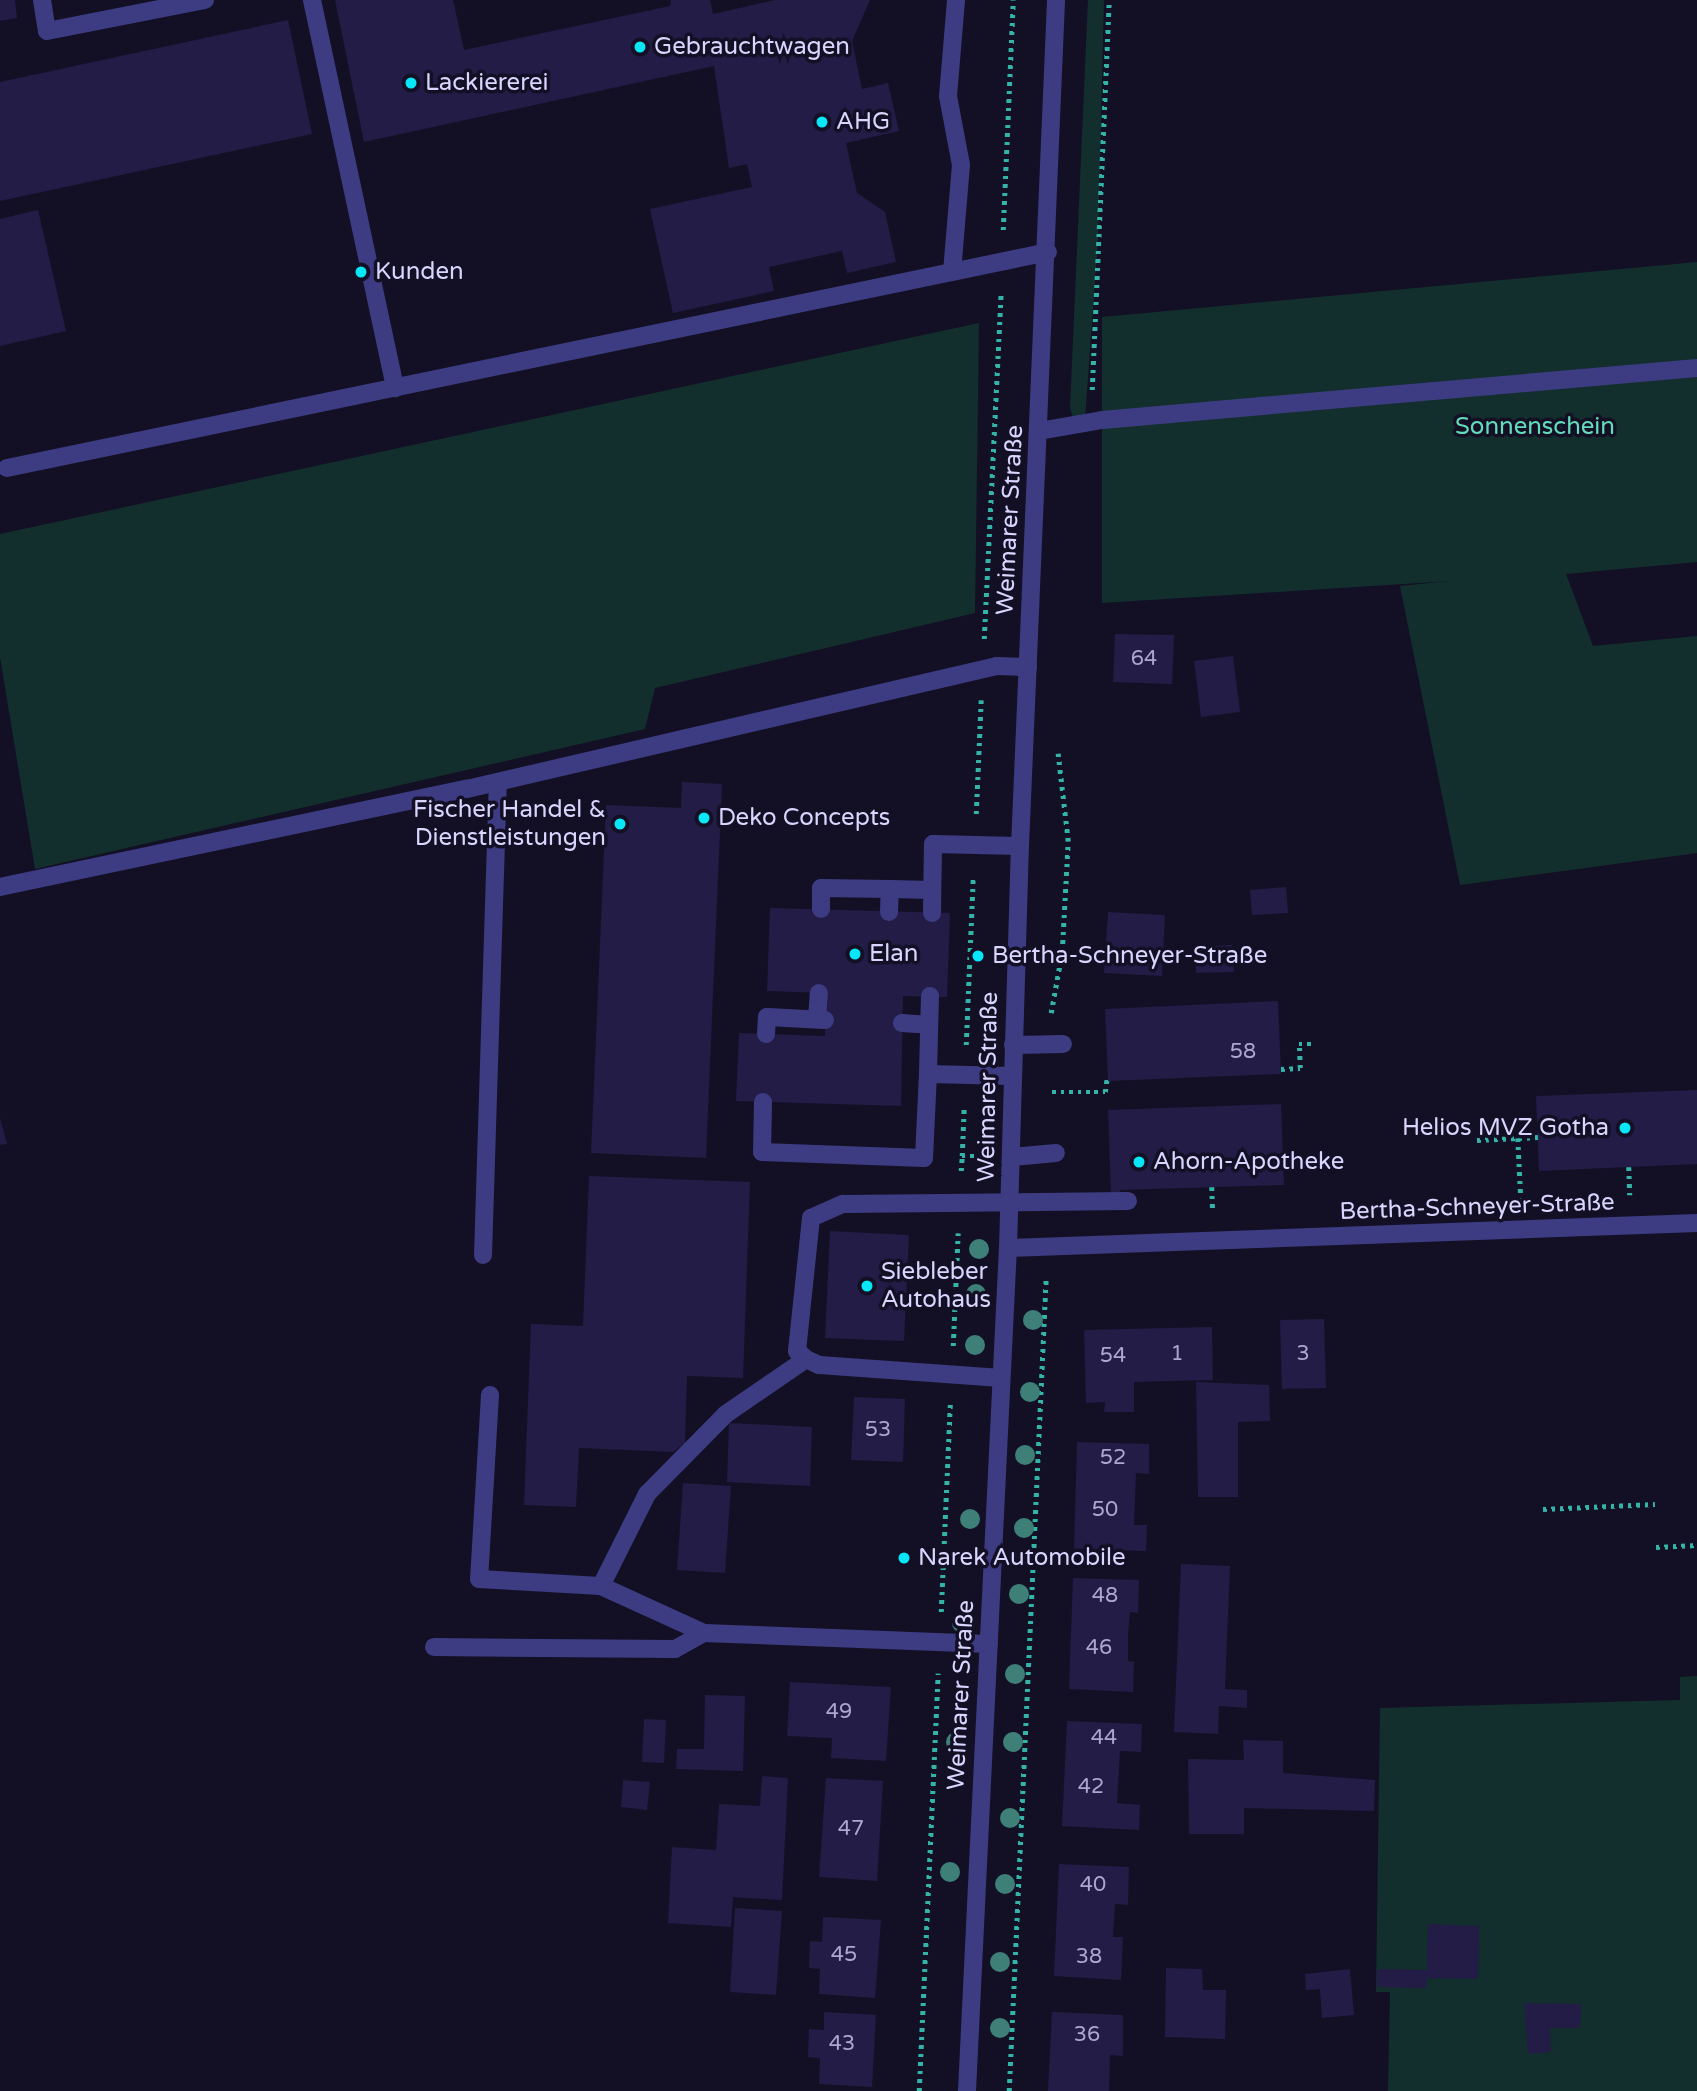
<!DOCTYPE html>
<meta charset="utf-8">
<style>
body{margin:0}
#map{position:relative;width:1697px;height:2091px;overflow:hidden;background:#131025;font-family:"Varela Round",sans-serif}
div>[style]{position:absolute}
[style*='--x']{left:calc(var(--x)*1px);top:calc(var(--y)*1px);width:calc(var(--w)*1px);rotate:calc(var(--a)*1deg)}
.green>*{inset:0;background:#132f2d}
.building>*{inset:0;background:#231c46}
.path>*{height:4.5px;margin-top:-2.25px;transform-origin:0;background:repeating-linear-gradient(90deg,#33b4a8 0 3.5px,transparent 0 8.5px)}
.service>*{height:18px;margin:-9px;padding:0 9px;transform-origin:9px;border-radius:9px;background:#3d3c83}
.minor>*{height:18px;margin:-9px;padding:0 9px;transform-origin:9px;border-radius:9px;background:#3d3c83}
.tertiary>*{height:18px;margin:-9px;padding:0 9px;transform-origin:9px;border-radius:9px;background:#3d3c83}
.trees>*{width:20px;height:20px;margin:-10px;border-radius:50%;background:#3e8077}
.dots>*{width:19px;height:19px;translate:-50% -50%;box-sizing:border-box;border:4px solid #131025;border-radius:50%}
span{translate:-50% -50%;white-space:nowrap;text-align:center;line-height:1.15;-webkit-text-stroke:7px #131025;paint-order:stroke}
.number-label{font-size:21px;color:#aba7d0}
.number-label span{-webkit-text-stroke-width:0}
.poi-label{font-size:24px;color:#d8d5fe}
.left{translate:0 -50%;text-align:left}
.right{translate:-100% -50%;text-align:right}
.park-label{font-size:24px;color:#62dcba}
.street-label{font-size:24px;color:#d8d5fe}
</style>
<div id="map">
<div class="green">
<div style="clip-path:polygon(1088px 0,1104px 0,1098px 239px,1085px 419px,1073px 417px,1070px 408px)"></div>
<div style="clip-path:polygon(1697px 262px,1697px 562px,1566px 574px,1593px 646px,1697px 636px,1697px 853px,1460px 885px,1400px 586px,1450px 581px,1102px 603px,1102px 317px)"></div>
<div style="clip-path:polygon(979px 323px,975px 613px,655px 688px,645px 729px,35px 869px,0 657px,0 534px)"></div>
<div style="clip-path:polygon(1697px 1676px,1697px 2091px,1388px 2091px,1390px 1992px,1376px 1992px,1380px 1708px,1680px 1700px,1680px 1677px)"></div>
</div>
<div class="building">
<div style="clip-path:polygon(0 0,15px 0,17px 18px,0 21px)"></div>
<div style="clip-path:polygon(335px 0,453px 0,464px 50px,670px 6px,671px 0,710px 0,713px 14px,775px 0,870px 0,852px 41px,862px 89px,888px 83px,899px 131px,846px 143px,857px 193px,885px 212px,896px 262px,847px 273px,842px 251px,769px 267px,774px 291px,673px 313px,650px 209px,752px 187px,747px 164px,729px 168px,714px 66px,364px 142px)"></div>
<div style="clip-path:polygon(288px 20px,312px 134px,0 201px,0 82px)"></div>
<div style="clip-path:polygon(38px 210px,66px 331px,0 346px,0 219px)"></div>
<div style="clip-path:polygon(1115px 634px,1174px 635px,1172px 684px,1113px 682px)"></div>
<div style="clip-path:polygon(1233px 656px,1240px 712px,1201px 717px,1194px 661px)"></div>
<div style="clip-path:polygon(682px 782px,722px 784px,706px 1158px,591px 1153px,606px 805px,681px 808px)"></div>
<div style="clip-path:polygon(1286px 887px,1288px 913px,1252px 915px,1250px 890px)"></div>
<div style="clip-path:polygon(770px 908px,950px 913px,947px 997px,903px 996px,901px 1106px,736px 1101px,739px 1033px,825px 1036px,826px 993px,767px 991px)"></div>
<div style="clip-path:polygon(1108px 912px,1165px 915px,1162px 976px,1104px 973px)"></div>
<div style="clip-path:polygon(1232px 945px,1234px 972px,1196px 973px,1196px 947px)"></div>
<div style="clip-path:polygon(1278px 1001px,1281px 1074px,1108px 1081px,1105px 1009px)"></div>
<div style="clip-path:polygon(1697px 1090px,1697px 1164px,1539px 1171px,1536px 1096px)"></div>
<div style="clip-path:polygon(1281px 1104px,1284px 1185px,1120px 1190px,1120px 1195px,1111px 1196px,1108px 1110px)"></div>
<div style="clip-path:polygon(0 1118px,7px 1144px,0 1145px)"></div>
<div style="clip-path:polygon(589px 1176px,750px 1182px,743px 1378px,687px 1376px,685px 1443px,673px 1452px,579px 1448px,576px 1507px,524px 1505px,531px 1324px,583px 1326px)"></div>
<div style="clip-path:polygon(830px 1231px,909px 1235px,904px 1341px,825px 1338px)"></div>
<div style="clip-path:polygon(1324px 1319px,1326px 1388px,1282px 1389px,1280px 1320px)"></div>
<div style="clip-path:polygon(1212px 1327px,1213px 1380px,1134px 1382px,1134px 1412px,1104px 1412px,1105px 1402px,1086px 1403px,1084px 1330px)"></div>
<div style="clip-path:polygon(1196px 1382px,1269px 1385px,1270px 1421px,1238px 1422px,1238px 1497px,1198px 1497px)"></div>
<div style="clip-path:polygon(854px 1397px,905px 1399px,903px 1462px,851px 1460px)"></div>
<div style="clip-path:polygon(729px 1423px,812px 1427px,810px 1486px,727px 1482px)"></div>
<div style="clip-path:polygon(1077px 1442px,1149px 1444px,1149px 1474px,1136px 1473px,1134px 1525px,1147px 1525px,1146px 1551px,1074px 1549px)"></div>
<div style="clip-path:polygon(683px 1483px,731px 1486px,725px 1573px,677px 1570px)"></div>
<div style="clip-path:polygon(1181px 1564px,1230px 1566px,1225px 1689px,1247px 1690px,1247px 1708px,1219px 1706px,1218px 1734px,1174px 1732px)"></div>
<div style="clip-path:polygon(1073px 1578px,1139px 1580px,1138px 1613px,1130px 1612px,1128px 1634px,1128px 1661px,1134px 1662px,1133px 1692px,1069px 1689px)"></div>
<div style="clip-path:polygon(790px 1682px,891px 1687px,886px 1761px,831px 1758px,832px 1738px,787px 1736px)"></div>
<div style="clip-path:polygon(705px 1695px,745px 1696px,743px 1771px,676px 1769px,677px 1749px,704px 1749px)"></div>
<div style="clip-path:polygon(644px 1719px,666px 1720px,664px 1763px,642px 1762px)"></div>
<div style="clip-path:polygon(1067px 1721px,1142px 1724px,1141px 1752px,1120px 1751px,1117px 1803px,1140px 1805px,1139px 1830px,1062px 1826px)"></div>
<div style="clip-path:polygon(1243px 1740px,1283px 1741px,1283px 1773px,1375px 1780px,1374px 1811px,1244px 1808px,1244px 1834px,1189px 1834px,1188px 1759px,1244px 1760px)"></div>
<div style="clip-path:polygon(762px 1776px,788px 1778px,782px 1900px,733px 1897px,731px 1927px,668px 1923px,672px 1847px,716px 1850px,719px 1804px,760px 1806px)"></div>
<div style="clip-path:polygon(826px 1778px,883px 1781px,877px 1881px,819px 1877px)"></div>
<div style="clip-path:polygon(623px 1780px,650px 1782px,647px 1810px,621px 1807px)"></div>
<div style="clip-path:polygon(1059px 1864px,1129px 1867px,1128px 1905px,1115px 1904px,1113px 1937px,1123px 1937px,1121px 1980px,1054px 1976px)"></div>
<div style="clip-path:polygon(735px 1908px,782px 1911px,776px 1995px,730px 1992px)"></div>
<div style="clip-path:polygon(823px 1917px,881px 1920px,875px 1998px,819px 1994px,820px 1969px,809px 1968px,810px 1941px,822px 1942px)"></div>
<div style="clip-path:polygon(1428px 1924px,1479px 1926px,1478px 1979px,1427px 1978px,1426px 1988px,1377px 1987px,1377px 1969px,1427px 1970px)"></div>
<div style="clip-path:polygon(1166px 1968px,1202px 1969px,1203px 1990px,1226px 1990px,1225px 2039px,1165px 2037px)"></div>
<div style="clip-path:polygon(1350px 1969px,1354px 2015px,1322px 2018px,1320px 1989px,1306px 1990px,1305px 1974px)"></div>
<div style="clip-path:polygon(1524px 2003px,1581px 2004px,1580px 2028px,1550px 2028px,1551px 2052px,1528px 2054px)"></div>
<div style="clip-path:polygon(824px 2012px,876px 2015px,872px 2087px,819px 2084px,820px 2058px,808px 2057px,809px 2029px,824px 2030px)"></div>
<div style="clip-path:polygon(1052px 2012px,1123px 2015px,1123px 2056px,1110px 2055px,1109px 2091px,1048px 2091px)"></div>
</div>
<div class="path">
<div style="--x:1003;--y:230;--w:230;--a:-87.5"></div>
<div style="--x:1092;--y:390;--w:390;--a:-87.5"></div>
<div style="--x:984;--y:639;--w:348;--a:-87.2"></div>
<div style="--x:976;--y:814;--w:114;--a:-87.5"></div>
<div style="--x:1051;--y:1013;--w:62;--a:-79.8"></div>
<div style="--x:1062;--y:952;--w:111;--a:-86.9"></div>
<div style="--x:1068;--y:841;--w:88;--a:-96.6"></div>
<div style="--x:966;--y:1045;--w:170;--a:-87.6"></div>
<div style="--x:1281;--y:1069;--w:19;--a:-3"></div>
<div style="--x:1300;--y:1068;--w:24;--a:-92"></div>
<div style="--x:1299;--y:1044;--w:13;--a:0"></div>
<div style="--x:1052;--y:1092;--w:53;--a:0"></div>
<div style="--x:1105;--y:1092;--w:15;--a:-82"></div>
<div style="--x:1518;--y:1138;--w:20;--a:-3"></div>
<div style="--x:1477;--y:1140;--w:41;--a:-2.8"></div>
<div style="--x:1518;--y:1138;--w:61;--a:87.2"></div>
<div style="--x:962;--y:1156;--w:50;--a:-87.7"></div>
<div style="--x:1629;--y:1167;--w:28;--a:88"></div>
<div style="--x:961;--y:1171;--w:15;--a:-86"></div>
<div style="--x:962;--y:1156;--w:17;--a:0"></div>
<div style="--x:1212;--y:1187;--w:24;--a:88"></div>
<div style="--x:953;--y:1346;--w:113;--a:-87.5"></div>
<div style="--x:1543;--y:1509;--w:112;--a:-2.6"></div>
<div style="--x:1656;--y:1547;--w:41;--a:-2.8"></div>
<div style="--x:941;--y:1612;--w:208;--a:-87.5"></div>
<div style="--x:919;--y:2091;--w:418;--a:-87.4"></div>
<div style="--x:1009;--y:2091;--w:815;--a:-87.4"></div>
</div>
<div class="service">
<div style="--x:42;--y:0;--w:31;--a:81"></div>
<div style="--x:47;--y:31;--w:161;--a:-11.1"></div>
<div style="--x:312;--y:0;--w:397;--a:77.9"></div>
<div style="--x:952;--y:272;--w:107;--a:-85.2"></div>
<div style="--x:961;--y:165;--w:70;--a:-100.7"></div>
<div style="--x:948;--y:96;--w:96;--a:-85.2"></div>
<div style="--x:1039;--y:431;--w:64;--a:-9.9"></div>
<div style="--x:1102;--y:420;--w:597;--a:-4.99"></div>
<div style="--x:7;--y:468;--w:1063;--a:-11.72"></div>
<div style="--x:0;--y:887;--w:477;--a:-11.9"></div>
<div style="--x:467;--y:789;--w:544;--a:-13.07"></div>
<div style="--x:997;--y:666;--w:31;--a:2"></div>
<div style="--x:821;--y:909;--w:21;--a:-90"></div>
<div style="--x:821;--y:888;--w:69;--a:0.8"></div>
<div style="--x:889;--y:912;--w:23;--a:-88"></div>
<div style="--x:890;--y:889;--w:42;--a:1.4"></div>
<div style="--x:932;--y:913;--w:69;--a:-89.2"></div>
<div style="--x:933;--y:844;--w:87;--a:1.3"></div>
<div style="--x:930;--y:996;--w:78;--a:91.5"></div>
<div style="--x:928;--y:1074;--w:84;--a:1.4"></div>
<div style="--x:817;--y:1019;--w:26;--a:-86"></div>
<div style="--x:902;--y:1023;--w:27;--a:4"></div>
<div style="--x:766;--y:1034;--w:17;--a:-87"></div>
<div style="--x:767;--y:1017;--w:58;--a:3"></div>
<div style="--x:1013;--y:1045;--w:50;--a:-1.1"></div>
<div style="--x:763;--y:1102;--w:50;--a:91.1"></div>
<div style="--x:762;--y:1152;--w:162;--a:2.1"></div>
<div style="--x:924;--y:1158;--w:84;--a:-87.3"></div>
<div style="--x:1012;--y:1157;--w:44;--a:-5.2"></div>
<div style="--x:483;--y:1255;--w:473;--a:-88.2"></div>
<div style="--x:1001;--y:1378;--w:182;--a:-175.9"></div>
<div style="--x:819;--y:1365;--w:14;--a:-155"></div>
<div style="--x:806;--y:1359;--w:12;--a:-138"></div>
<div style="--x:797;--y:1351;--w:134;--a:-84"></div>
<div style="--x:811;--y:1218;--w:35;--a:-24"></div>
<div style="--x:843;--y:1204;--w:285;--a:-0.6"></div>
<div style="--x:490;--y:1395;--w:184;--a:93.4"></div>
<div style="--x:479;--y:1579;--w:122;--a:3.3"></div>
<div style="--x:601;--y:1586;--w:113;--a:24.5"></div>
<div style="--x:704;--y:1633;--w:285;--a:2.2"></div>
<div style="--x:601;--y:1586;--w:103;--a:-63.4"></div>
<div style="--x:647;--y:1494;--w:112;--a:-45.4"></div>
<div style="--x:726;--y:1414;--w:97;--a:-34.5"></div>
<div style="--x:434;--y:1647;--w:241;--a:0.5"></div>
<div style="--x:675;--y:1649;--w:33;--a:-29"></div>
</div>
<div class="minor">
<div style="--x:1008;--y:1248;--w:689;--a:-2.08"></div>
</div>
<div class="tertiary">
<div style="--x:967;--y:2091;--w:844;--a:-87.22"></div>
<div style="--x:1008;--y:1248;--w:402;--a:-88.3"></div>
<div style="--x:1020;--y:846;--w:847;--a:-87.56"></div>
</div>
<div class="trees">
<div style="left:979px;top:1249px"></div>
<div style="left:976px;top:1294px"></div>
<div style="left:1033px;top:1320px"></div>
<div style="left:975px;top:1345px"></div>
<div style="left:1030px;top:1392px"></div>
<div style="left:1025px;top:1455px"></div>
<div style="left:970px;top:1519px"></div>
<div style="left:1024px;top:1528px"></div>
<div style="left:1019px;top:1594px"></div>
<div style="left:962px;top:1623px"></div>
<div style="left:1015px;top:1674px"></div>
<div style="left:956px;top:1742px"></div>
<div style="left:1013px;top:1742px"></div>
<div style="left:1010px;top:1818px"></div>
<div style="left:950px;top:1872px"></div>
<div style="left:1005px;top:1884px"></div>
<div style="left:1000px;top:1962px"></div>
<div style="left:1000px;top:2028px"></div>
</div>
<div class="dots">
<div style="left:640px;top:47px;background:#07e7f8"></div>
<div style="left:411px;top:83px;background:#07e7f8"></div>
<div style="left:822px;top:122px;background:#07e7f8"></div>
<div style="left:361px;top:272px;background:#07e7f8"></div>
<div style="left:704px;top:818px;background:#07e7f8"></div>
<div style="left:620px;top:824px;background:#07e7f8"></div>
<div style="left:855px;top:954px;background:#07e7f8"></div>
<div style="left:978px;top:956px;background:#07e7f8"></div>
<div style="left:1625px;top:1128px;background:#07e7f8"></div>
<div style="left:1139px;top:1162px;background:#07e7f8"></div>
<div style="left:867px;top:1286px;background:#07e7f8"></div>
<div style="left:904px;top:1558px;background:#07e7f8"></div>
</div>
<div class="number-label">
<span style="left:1144px;top:659px">64</span>
<span style="left:1243px;top:1052px">58</span>
<span style="left:1177px;top:1354px">1</span>
<span style="left:1303px;top:1354px">3</span>
<span style="left:1113px;top:1356px">54</span>
<span style="left:878px;top:1430px">53</span>
<span style="left:1113px;top:1458px">52</span>
<span style="left:1105px;top:1510px">50</span>
<span style="left:1105px;top:1596px">48</span>
<span style="left:1099px;top:1648px">46</span>
<span style="left:839px;top:1712px">49</span>
<span style="left:1104px;top:1738px">44</span>
<span style="left:1091px;top:1787px">42</span>
<span style="left:851px;top:1829px">47</span>
<span style="left:1093px;top:1885px">40</span>
<span style="left:844px;top:1955px">45</span>
<span style="left:1089px;top:1957px">38</span>
<span style="left:1087px;top:2035px">36</span>
<span style="left:842px;top:2044px">43</span>
</div>
<div class="poi-label">
<span class="left" style="left:654px;top:47px">Gebrauchtwagen</span>
<span class="left" style="left:425px;top:83px">Lackiererei</span>
<span class="left" style="left:836px;top:122px">AHG</span>
<span class="left" style="left:375px;top:272px">Kunden</span>
<span class="right" style="left:606px;top:824px">Fischer Handel &amp;<br>Dienstleistungen</span>
<span class="left" style="left:718px;top:818px">Deko Concepts</span>
<span class="left" style="left:869px;top:954px">Elan</span>
<span class="left" style="left:992px;top:956px">Bertha-Schneyer-Straße</span>
<span class="right" style="left:1609px;top:1128px">Helios MVZ Gotha</span>
<span class="left" style="left:1153px;top:1162px">Ahorn-Apotheke</span>
<span class="left" style="left:881px;top:1286px">Siebleber<br>Autohaus</span>
<span class="left" style="left:918px;top:1558px">Narek Automobile</span>
</div>
<div class="park-label">
<span style="left:1535px;top:427px">Sonnenschein</span>
</div>
<div class="street-label">
<span style="left:1010px;top:520px;rotate:-87deg">Weimarer Straße</span>
<span style="left:988px;top:1087px;rotate:-89deg">Weimarer Straße</span>
<span style="left:1477px;top:1207px;rotate:-2deg">Bertha-Schneyer-Straße</span>
<span style="left:961px;top:1695px;rotate:-87deg">Weimarer Straße</span>
</div>
</div>
